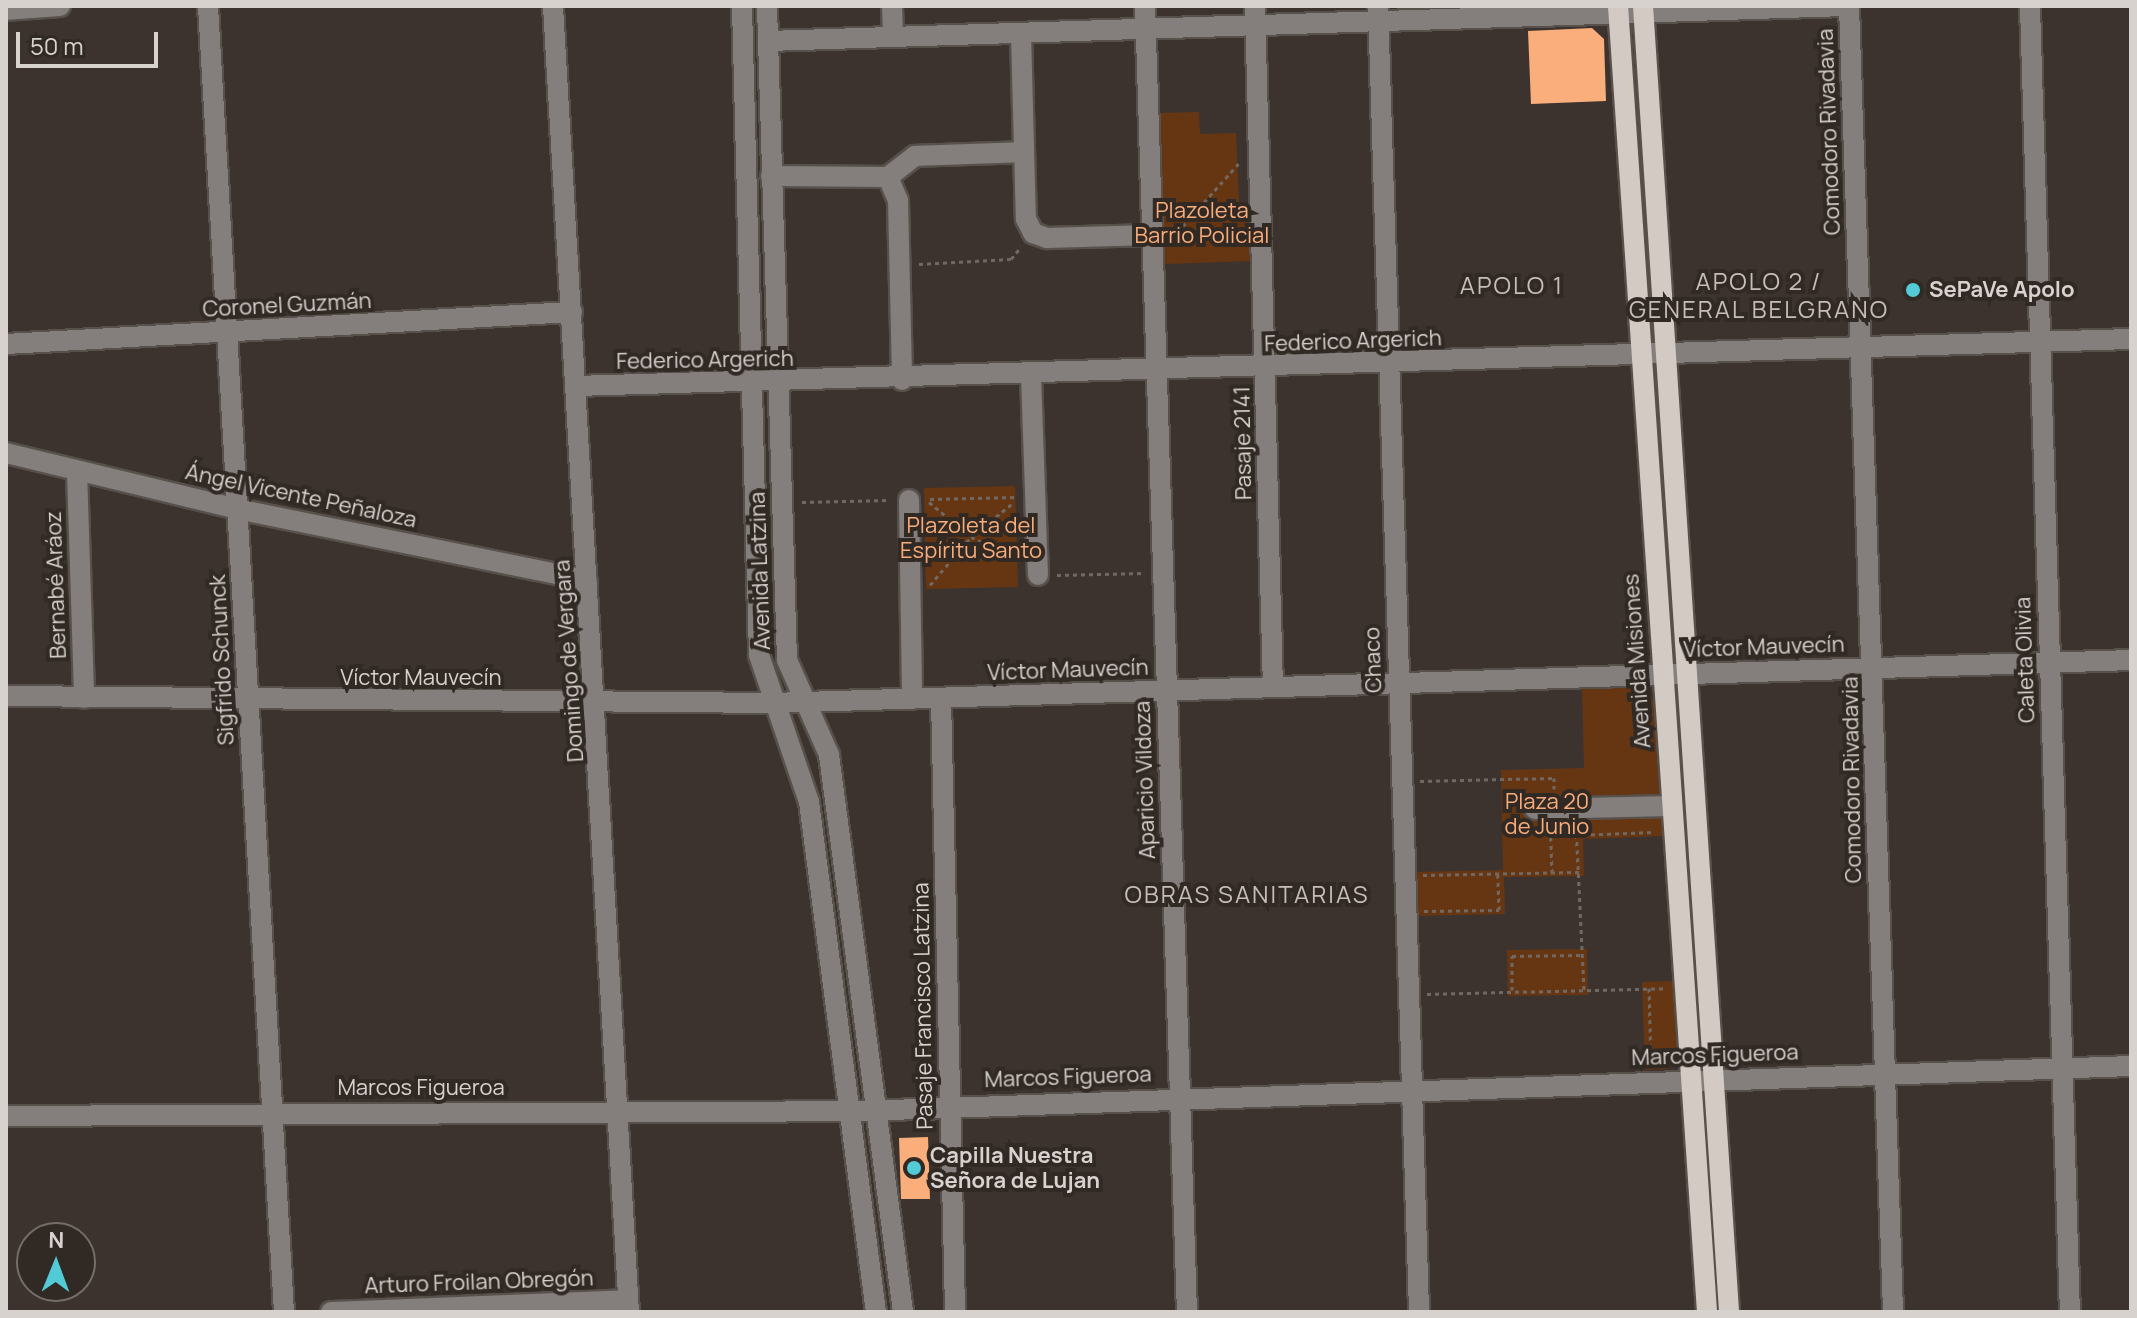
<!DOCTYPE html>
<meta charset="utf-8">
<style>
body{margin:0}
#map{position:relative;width:2137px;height:1318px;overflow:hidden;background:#3c332e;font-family:Manrope,sans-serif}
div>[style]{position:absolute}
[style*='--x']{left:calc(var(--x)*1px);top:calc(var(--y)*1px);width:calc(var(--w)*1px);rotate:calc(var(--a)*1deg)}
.green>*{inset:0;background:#663613}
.building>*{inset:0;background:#f9ae7c}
.path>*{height:3px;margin-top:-1.5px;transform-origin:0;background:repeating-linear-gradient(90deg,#706863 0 4px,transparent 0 8px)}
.roads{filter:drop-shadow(2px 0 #58504b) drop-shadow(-2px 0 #58504b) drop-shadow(0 2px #58504b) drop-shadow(0 -2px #58504b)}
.minor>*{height:20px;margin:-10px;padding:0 10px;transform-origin:10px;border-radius:10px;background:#847f7d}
.major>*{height:20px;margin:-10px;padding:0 10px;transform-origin:10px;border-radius:10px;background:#d3cac4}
.dots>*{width:22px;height:22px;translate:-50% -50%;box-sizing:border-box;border:4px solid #312924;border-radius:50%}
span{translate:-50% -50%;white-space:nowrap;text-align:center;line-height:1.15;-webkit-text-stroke:8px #312924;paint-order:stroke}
.street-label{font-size:22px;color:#d8d2cf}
.park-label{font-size:22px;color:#f9ad7a}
.poi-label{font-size:22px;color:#d8d2cf;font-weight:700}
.left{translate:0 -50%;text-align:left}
.neighbourhood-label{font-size:24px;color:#c7bdb6;letter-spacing:2px}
.frame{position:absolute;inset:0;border:8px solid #d8d2cf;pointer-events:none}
.north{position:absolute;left:16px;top:1222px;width:80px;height:80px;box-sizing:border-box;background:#312924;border:2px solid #746d68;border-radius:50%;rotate:1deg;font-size:22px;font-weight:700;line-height:32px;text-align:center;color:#d8d2cf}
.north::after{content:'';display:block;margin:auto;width:28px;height:36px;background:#52cbd7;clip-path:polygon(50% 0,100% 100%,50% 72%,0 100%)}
.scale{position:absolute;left:16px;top:32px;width:142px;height:36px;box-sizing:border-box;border:4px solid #d8d2cf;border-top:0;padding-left:10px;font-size:24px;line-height:28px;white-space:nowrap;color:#d8d2cf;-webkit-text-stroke:6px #312924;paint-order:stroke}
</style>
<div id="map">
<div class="green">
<div style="clip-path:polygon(1199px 112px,1200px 134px,1236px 133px,1239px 206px,1251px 213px,1253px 261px,1164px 264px,1158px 113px)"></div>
<div style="clip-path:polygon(1015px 486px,1018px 587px,926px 589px,924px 488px)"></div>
<div style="clip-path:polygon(1636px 686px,1648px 689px,1653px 701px,1663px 836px,1583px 839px,1584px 876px,1504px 877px,1505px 914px,1414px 916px,1413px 872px,1503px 870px,1501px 770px,1584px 768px,1582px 688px)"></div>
<div style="clip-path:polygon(1587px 949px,1588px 995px,1508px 996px,1507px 950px)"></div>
<div style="clip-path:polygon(1673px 981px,1679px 1057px,1667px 1069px,1645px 1070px,1642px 982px)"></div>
</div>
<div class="building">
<div style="clip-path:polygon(1592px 28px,1604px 39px,1606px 101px,1531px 104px,1528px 31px)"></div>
<div style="clip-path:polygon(928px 1137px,930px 1199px,901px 1199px,899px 1138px)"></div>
</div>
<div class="path">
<div style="--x:1172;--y:238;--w:101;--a:-48.2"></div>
<div style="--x:919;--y:264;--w:92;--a:-3.1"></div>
<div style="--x:1011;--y:259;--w:16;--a:-50"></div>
<div style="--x:930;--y:499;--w:88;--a:-1.3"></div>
<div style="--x:802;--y:502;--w:88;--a:-1.3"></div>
<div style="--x:929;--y:502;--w:55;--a:39.8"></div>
<div style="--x:971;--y:537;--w:49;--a:24"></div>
<div style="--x:1057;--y:575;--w:88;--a:-1.3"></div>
<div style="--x:930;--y:585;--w:63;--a:-49.5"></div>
<div style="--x:971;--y:537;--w:55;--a:-39.1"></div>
<div style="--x:1420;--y:781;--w:134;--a:-1.3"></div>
<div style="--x:1554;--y:778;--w:11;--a:90"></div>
<div style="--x:1576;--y:826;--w:164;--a:87.2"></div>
<div style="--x:1552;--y:873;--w:37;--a:-92"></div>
<div style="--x:1551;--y:836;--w:103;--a:-2.2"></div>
<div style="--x:1423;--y:875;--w:156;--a:-1.1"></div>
<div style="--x:1424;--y:911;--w:75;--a:-0.8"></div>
<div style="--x:1499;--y:910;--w:36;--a:-92"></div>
<div style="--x:1649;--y:988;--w:77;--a:88.5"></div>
<div style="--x:1512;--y:990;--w:34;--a:-90"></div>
<div style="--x:1512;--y:956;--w:70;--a:-0.8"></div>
<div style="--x:1427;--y:994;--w:240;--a:-1.4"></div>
</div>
<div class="roads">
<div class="minor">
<div style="--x:208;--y:6;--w:1308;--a:86.67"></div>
<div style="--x:553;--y:6;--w:1308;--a:86.67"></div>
<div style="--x:742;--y:6;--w:649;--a:88.5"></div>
<div style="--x:759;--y:655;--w:155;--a:71.2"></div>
<div style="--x:809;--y:802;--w:514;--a:82.52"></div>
<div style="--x:767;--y:6;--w:654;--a:88.25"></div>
<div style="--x:787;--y:660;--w:104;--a:66.1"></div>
<div style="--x:829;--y:755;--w:562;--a:82.43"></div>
<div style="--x:892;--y:6;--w:31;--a:88"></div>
<div style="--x:1145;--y:6;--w:1307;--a:88.16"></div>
<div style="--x:1255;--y:6;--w:681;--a:88.49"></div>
<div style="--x:1378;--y:6;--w:1307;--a:88.2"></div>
<div style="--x:1849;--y:6;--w:1307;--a:88.07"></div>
<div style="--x:2030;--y:6;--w:1307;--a:88.25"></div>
<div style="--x:6;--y:10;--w:54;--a:-4.2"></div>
<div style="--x:1021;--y:33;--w:186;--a:88.5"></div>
<div style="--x:1026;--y:219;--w:16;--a:63"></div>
<div style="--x:1033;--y:233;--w:15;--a:20"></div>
<div style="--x:1047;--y:238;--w:103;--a:-1.7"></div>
<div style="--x:768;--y:41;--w:1077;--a:-1.86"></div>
<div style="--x:771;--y:176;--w:117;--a:0.5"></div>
<div style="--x:888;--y:177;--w:25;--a:67"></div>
<div style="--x:898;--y:200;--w:180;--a:88.7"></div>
<div style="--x:888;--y:177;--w:34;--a:-38"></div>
<div style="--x:915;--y:156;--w:109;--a:-2.1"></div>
<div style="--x:6;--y:344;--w:567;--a:-3.24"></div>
<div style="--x:1031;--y:376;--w:199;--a:88"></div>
<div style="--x:575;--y:386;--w:1557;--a:-1.73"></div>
<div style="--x:6;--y:453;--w:238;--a:13.6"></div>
<div style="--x:237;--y:509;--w:357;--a:11.5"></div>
<div style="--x:77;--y:471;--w:227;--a:88.2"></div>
<div style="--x:909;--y:500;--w:199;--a:89.1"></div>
<div style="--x:6;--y:696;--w:766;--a:0.52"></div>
<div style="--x:772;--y:703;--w:1360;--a:-1.81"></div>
<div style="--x:941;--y:698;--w:614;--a:88.69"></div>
<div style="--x:1535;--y:809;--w:137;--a:-1.3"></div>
<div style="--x:6;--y:1116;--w:856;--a:-0.33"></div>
<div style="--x:862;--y:1111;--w:1270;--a:-2.03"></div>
<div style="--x:331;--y:1312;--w:297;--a:-2.3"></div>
</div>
<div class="major">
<div style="--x:1618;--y:6;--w:1309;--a:86.1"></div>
<div style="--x:1643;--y:6;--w:1309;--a:86.23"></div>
</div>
</div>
<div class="dots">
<div style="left:1913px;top:290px;background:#52cbd7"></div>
<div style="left:914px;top:1168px;background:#52cbd7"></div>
</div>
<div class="street-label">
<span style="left:1829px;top:132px;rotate:-92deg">Comodoro Rivadavia</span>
<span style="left:287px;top:305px;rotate:-3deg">Coronel Guzmán</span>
<span style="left:1353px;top:341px;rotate:-2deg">Federico Argerich</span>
<span style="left:705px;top:360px;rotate:-1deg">Federico Argerich</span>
<span style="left:1243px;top:443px;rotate:-91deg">Pasaje 2141</span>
<span style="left:301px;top:496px;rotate:12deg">Ángel Vicente Peñaloza</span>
<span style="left:760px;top:571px;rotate:-92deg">Avenida Latzina</span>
<span style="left:56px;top:585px;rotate:-92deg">Bernabé Aráoz</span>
<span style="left:1764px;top:647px;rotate:-2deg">Víctor Mauvecín</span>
<span style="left:222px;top:660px;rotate:-93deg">Sigfrido Schunck</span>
<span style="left:1373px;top:660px;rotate:-92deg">Chaco</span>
<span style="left:2025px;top:660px;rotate:-92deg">Caleta Olivia</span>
<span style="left:569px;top:661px;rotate:-94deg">Domingo de Vergara</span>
<span style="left:1637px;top:661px;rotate:-94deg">Avenida Misiones</span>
<span style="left:1068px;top:670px;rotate:-2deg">Víctor Mauvecín</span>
<span style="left:421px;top:678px">Víctor Mauvecín</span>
<span style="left:1145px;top:780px;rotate:-92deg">Aparicio Vildoza</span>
<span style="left:1852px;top:780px;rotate:-91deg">Comodoro Rivadavia</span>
<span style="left:923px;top:1006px;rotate:-91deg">Pasaje Francisco Latzina</span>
<span style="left:1715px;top:1055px;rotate:-2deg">Marcos Figueroa</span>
<span style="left:1068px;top:1077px;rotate:-2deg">Marcos Figueroa</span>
<span style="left:421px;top:1088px">Marcos Figueroa</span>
<span style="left:479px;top:1282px;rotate:-2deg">Arturo Froilan Obregón</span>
</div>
<div class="park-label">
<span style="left:1202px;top:223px">Plazoleta<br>Barrio Policial</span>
<span style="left:971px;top:538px">Plazoleta del<br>Espíritu Santo</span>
<span style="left:1547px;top:814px">Plaza 20<br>de Junio</span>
</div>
<div class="poi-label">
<span class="left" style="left:1929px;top:290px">SePaVe Apolo</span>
<span class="left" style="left:930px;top:1168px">Capilla Nuestra<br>Señora de Lujan</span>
</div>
<div class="neighbourhood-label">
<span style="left:1759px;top:295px">APOLO 2 /<br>GENERAL BELGRANO</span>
<span style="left:1512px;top:285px">APOLO 1</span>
<span style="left:1247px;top:894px">OBRAS SANITARIAS</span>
</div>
<div class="frame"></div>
<div class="north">N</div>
<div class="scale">50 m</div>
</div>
